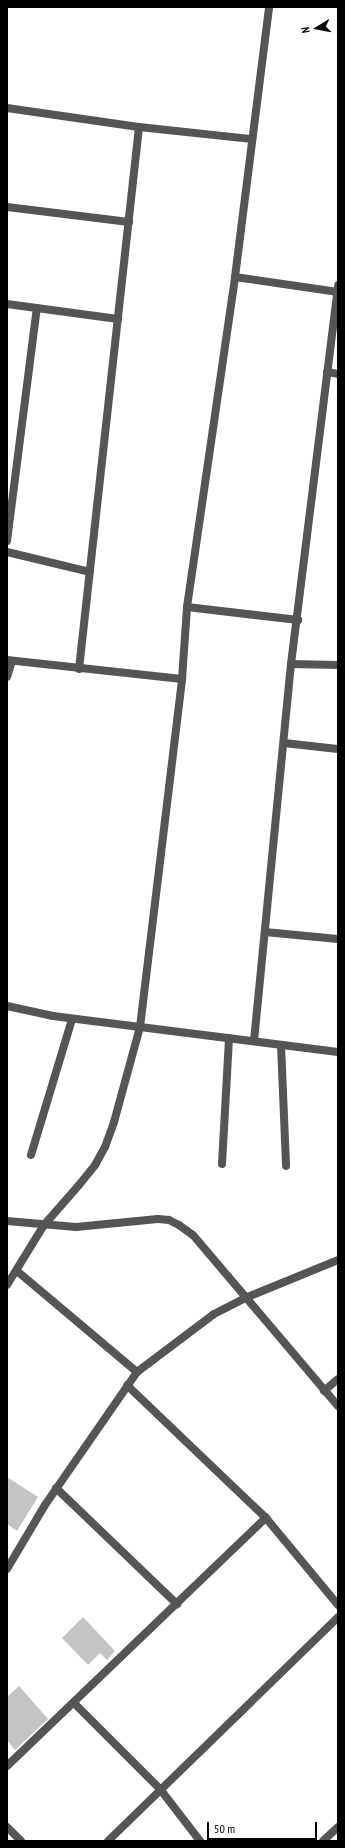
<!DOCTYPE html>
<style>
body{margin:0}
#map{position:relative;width:345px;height:1848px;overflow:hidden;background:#fff;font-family:"PT Sans Narrow",sans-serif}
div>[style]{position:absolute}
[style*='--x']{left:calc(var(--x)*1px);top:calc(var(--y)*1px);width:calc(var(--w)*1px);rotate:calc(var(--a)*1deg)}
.building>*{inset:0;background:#c4c4c4}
.minor>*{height:8px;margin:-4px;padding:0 4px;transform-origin:4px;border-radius:4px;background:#555}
.tertiary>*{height:8px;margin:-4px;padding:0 4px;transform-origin:4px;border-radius:4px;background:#555}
span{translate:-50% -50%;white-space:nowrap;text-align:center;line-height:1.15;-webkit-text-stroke:3px #fff;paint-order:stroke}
.frame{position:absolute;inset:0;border:8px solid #000;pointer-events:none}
.north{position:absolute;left:297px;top:8px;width:40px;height:40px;-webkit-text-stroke:3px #fff;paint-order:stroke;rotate:260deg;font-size:11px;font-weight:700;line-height:16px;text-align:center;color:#000}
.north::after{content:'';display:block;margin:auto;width:14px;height:18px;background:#000;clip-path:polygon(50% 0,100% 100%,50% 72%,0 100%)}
.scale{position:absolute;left:207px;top:1822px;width:110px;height:18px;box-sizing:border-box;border:2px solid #000;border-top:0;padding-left:5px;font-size:12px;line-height:14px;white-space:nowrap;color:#000;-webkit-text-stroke:3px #fff;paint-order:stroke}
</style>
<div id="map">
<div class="building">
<div style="clip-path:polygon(7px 1477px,38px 1497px,17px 1531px,7px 1524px)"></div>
<div style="clip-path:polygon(83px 1617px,115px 1651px,107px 1660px,100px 1653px,88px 1665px,62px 1638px)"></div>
<div style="clip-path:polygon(19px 1686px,48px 1719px,15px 1750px,7px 1740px,7px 1697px)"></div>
</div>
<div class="minor">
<div style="--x:7;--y:108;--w:133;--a:8.2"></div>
<div style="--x:139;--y:127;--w:114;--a:6.1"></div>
<div style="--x:7;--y:207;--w:123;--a:7"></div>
<div style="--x:235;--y:277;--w:104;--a:8.3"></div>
<div style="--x:7;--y:304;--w:112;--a:7.7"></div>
<div style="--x:327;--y:372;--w:11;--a:10"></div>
<div style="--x:7;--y:541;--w:235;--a:-82.7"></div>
<div style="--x:7;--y:552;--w:85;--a:13.5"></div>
<div style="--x:187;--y:607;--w:112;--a:6.7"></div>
<div style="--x:7;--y:660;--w:176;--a:6.2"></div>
<div style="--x:291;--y:664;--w:47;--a:1.2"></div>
<div style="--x:79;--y:669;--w:545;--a:-83.68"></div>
<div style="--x:7;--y:677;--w:17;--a:-73"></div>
<div style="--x:284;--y:743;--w:54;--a:6.3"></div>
<div style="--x:265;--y:932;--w:73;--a:5.5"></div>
<div style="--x:254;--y:1041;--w:379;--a:-84.4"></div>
<div style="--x:291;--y:664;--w:382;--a:-82.9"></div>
<div style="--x:281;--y:1045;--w:121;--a:87.6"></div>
<div style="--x:31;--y:1155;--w:142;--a:-73.2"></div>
<div style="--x:222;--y:1164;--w:126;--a:-86.8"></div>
<div style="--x:7;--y:1221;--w:69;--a:5"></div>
<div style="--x:76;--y:1227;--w:82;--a:-5.6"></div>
<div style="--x:158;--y:1219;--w:11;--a:5"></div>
<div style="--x:169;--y:1220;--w:11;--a:27"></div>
<div style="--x:179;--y:1225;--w:17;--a:36"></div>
<div style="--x:193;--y:1235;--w:224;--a:49.7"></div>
<div style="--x:17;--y:1271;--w:157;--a:40.1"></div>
<div style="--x:7;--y:1285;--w:70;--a:-58.3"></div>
<div style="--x:44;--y:1225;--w:53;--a:-48.8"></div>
<div style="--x:79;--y:1185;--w:26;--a:-51"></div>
<div style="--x:95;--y:1165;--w:21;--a:-61"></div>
<div style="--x:105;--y:1147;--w:27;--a:-70"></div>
<div style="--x:114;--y:1122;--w:98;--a:-74.7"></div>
<div style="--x:140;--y:1027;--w:351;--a:-83.1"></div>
<div style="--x:182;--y:679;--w:72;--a:-86"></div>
<div style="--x:187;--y:607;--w:333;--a:-81.7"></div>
<div style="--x:235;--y:277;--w:272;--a:-82.8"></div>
<div style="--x:324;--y:1391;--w:18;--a:-41"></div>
<div style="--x:56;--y:1488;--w:168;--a:43.8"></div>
<div style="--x:266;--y:1518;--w:113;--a:50.4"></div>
<div style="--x:7;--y:1569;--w:74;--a:-59.3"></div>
<div style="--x:45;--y:1505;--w:162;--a:-55.3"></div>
<div style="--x:137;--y:1372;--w:96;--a:-37"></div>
<div style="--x:214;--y:1314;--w:35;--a:-27"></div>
<div style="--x:245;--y:1298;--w:100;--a:-22.2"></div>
<div style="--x:74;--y:1703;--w:122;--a:45"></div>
<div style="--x:160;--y:1789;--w:66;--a:52.4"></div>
<div style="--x:7;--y:1766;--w:359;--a:-43.8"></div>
<div style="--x:266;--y:1518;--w:192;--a:-136.3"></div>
<div style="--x:7;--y:1827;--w:20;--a:45"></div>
<div style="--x:108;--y:1841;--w:321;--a:-44.2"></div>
<div style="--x:323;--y:1841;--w:21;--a:-43"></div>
</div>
<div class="tertiary">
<div style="--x:7;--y:1006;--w:47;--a:12.3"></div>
<div style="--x:53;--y:1016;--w:287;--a:7.2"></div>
</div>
<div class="frame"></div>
<div class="north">N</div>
<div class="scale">50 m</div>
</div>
